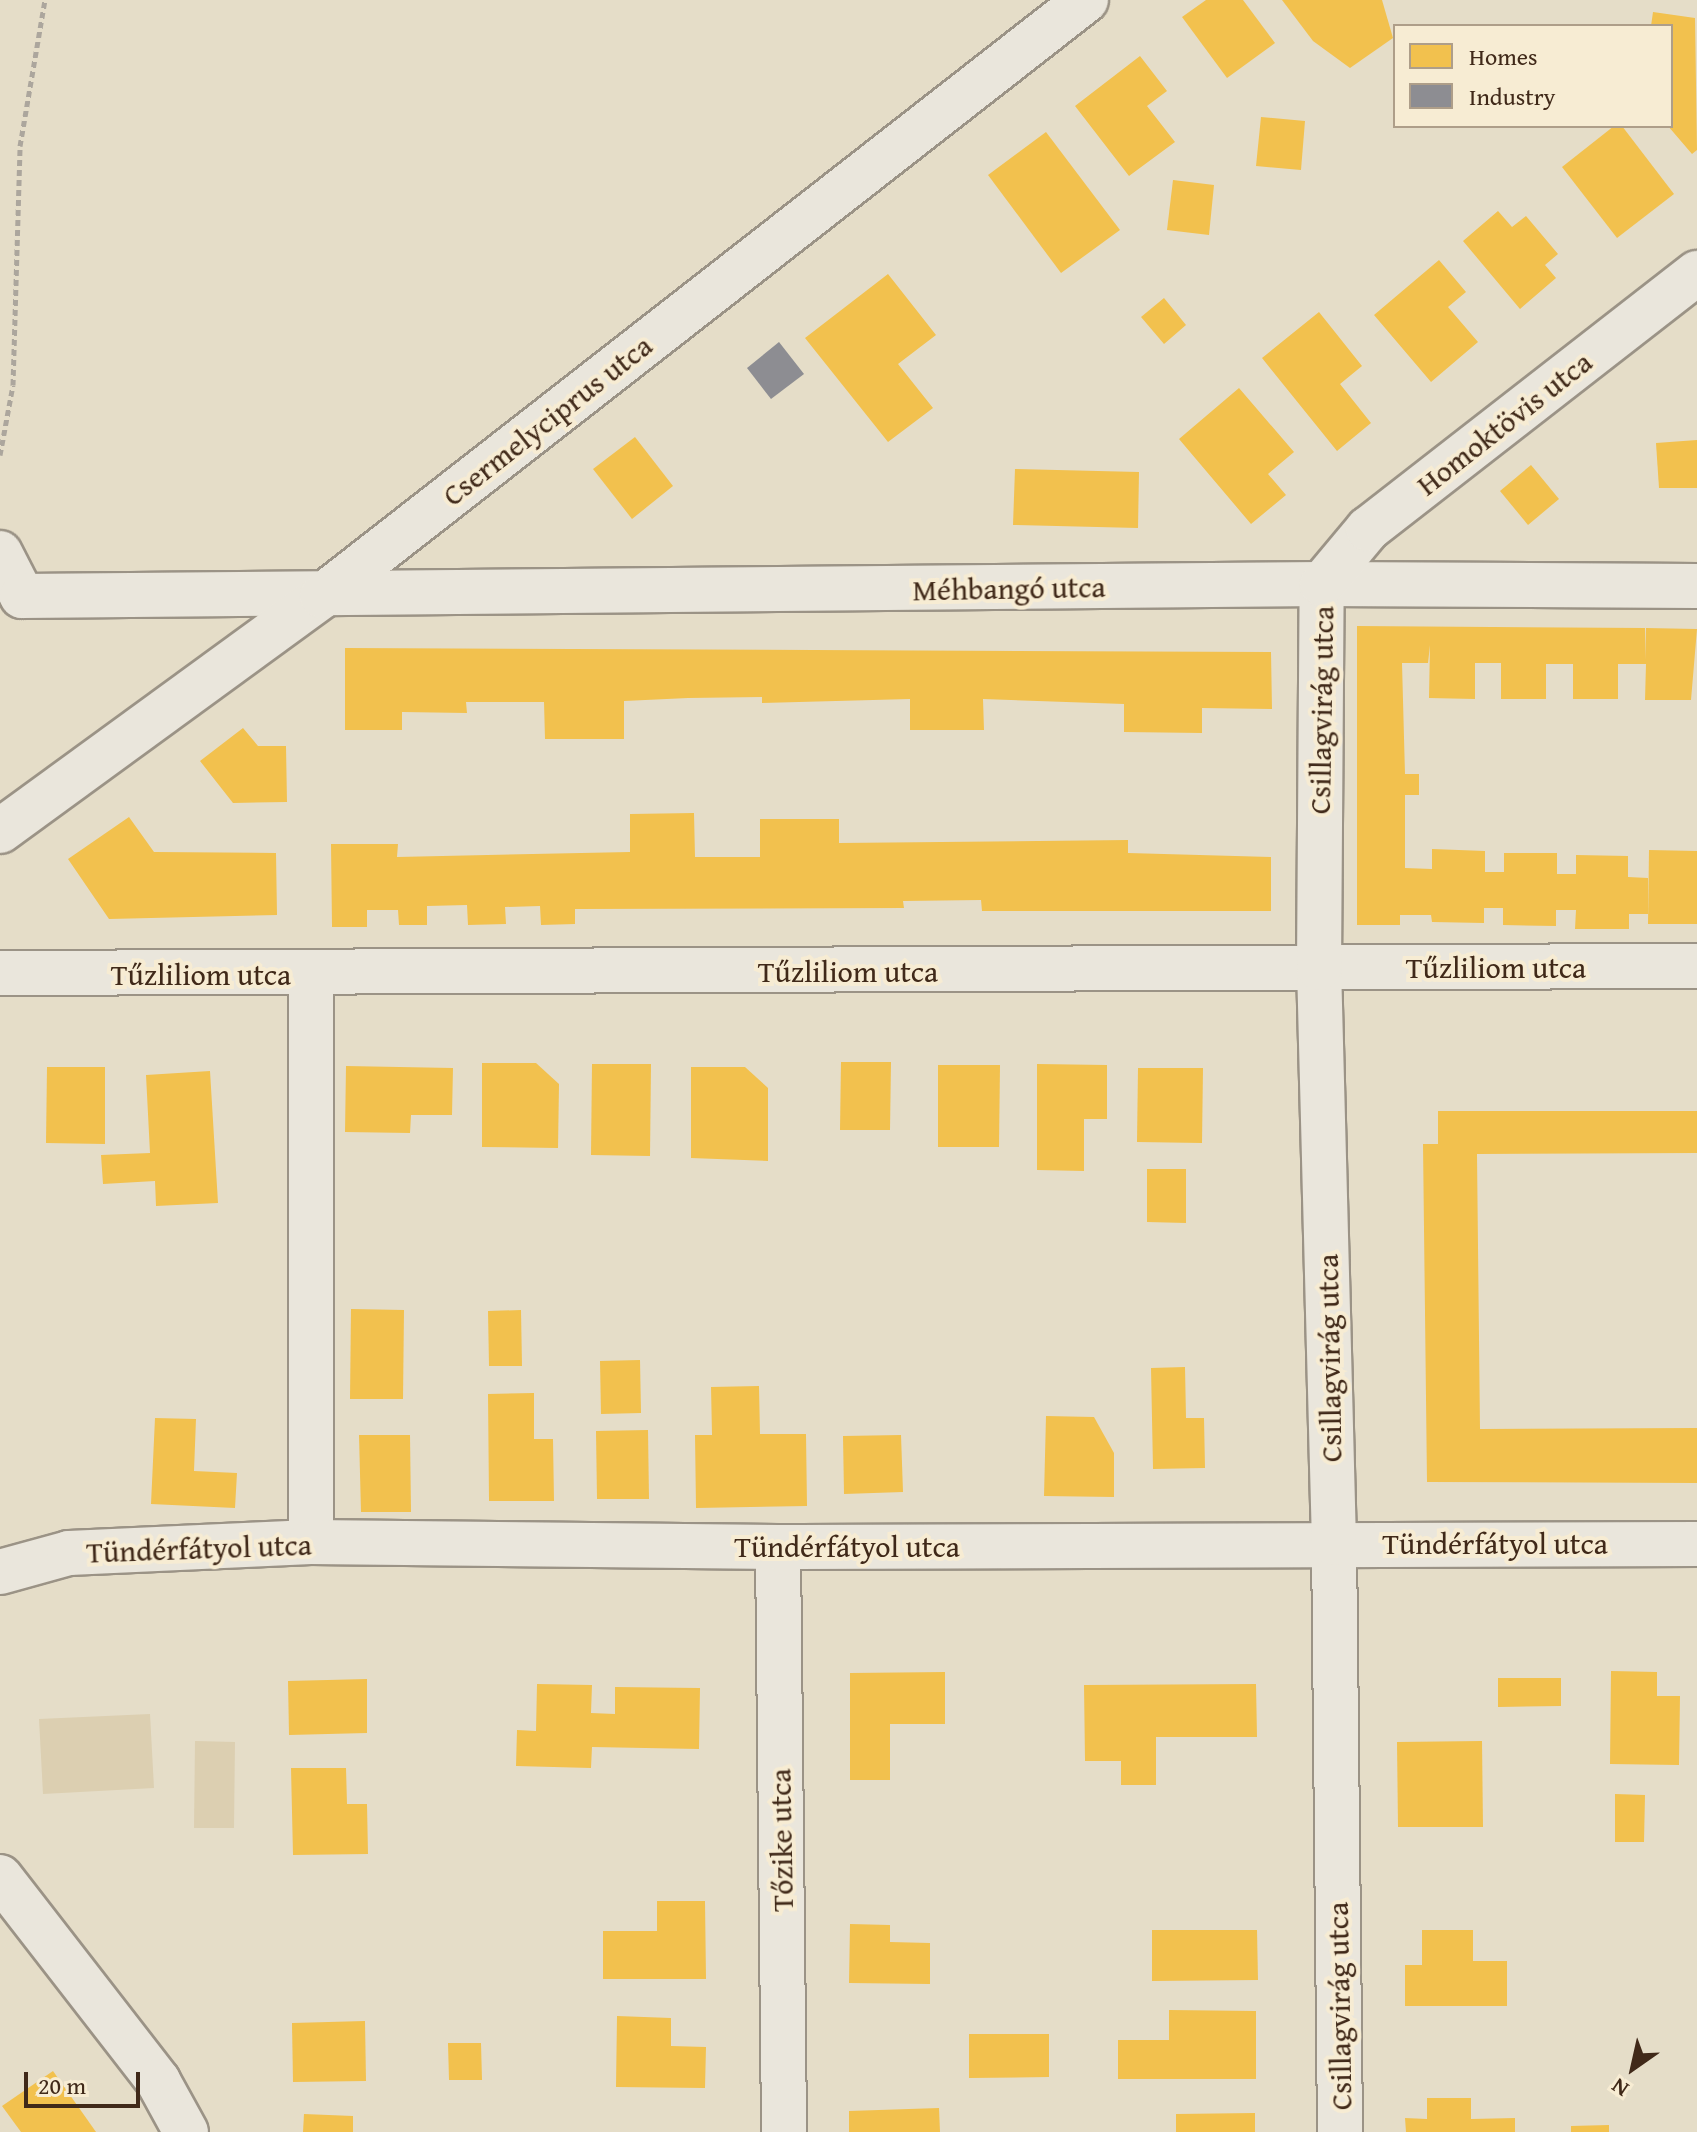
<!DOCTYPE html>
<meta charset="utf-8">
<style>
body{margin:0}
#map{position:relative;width:1697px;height:2132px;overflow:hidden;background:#e5ddc8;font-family:"Gentium Book Plus",serif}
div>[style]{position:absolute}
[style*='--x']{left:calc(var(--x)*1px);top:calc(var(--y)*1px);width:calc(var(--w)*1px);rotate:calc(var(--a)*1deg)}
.green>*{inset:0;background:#dccfb1}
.homes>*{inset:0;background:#f2c14e}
.industry>*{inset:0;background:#8d8d92}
.path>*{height:5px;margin-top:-2.5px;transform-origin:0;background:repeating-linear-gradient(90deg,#aca69d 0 6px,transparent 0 10px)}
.roads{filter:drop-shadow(2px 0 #9b9386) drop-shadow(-2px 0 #9b9386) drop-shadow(0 2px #9b9386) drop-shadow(0 -2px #9b9386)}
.minor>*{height:44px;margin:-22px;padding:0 22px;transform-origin:22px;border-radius:22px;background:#eae6dc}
span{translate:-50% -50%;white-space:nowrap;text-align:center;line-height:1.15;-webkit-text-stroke:8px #f7ecd3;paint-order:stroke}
.street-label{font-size:30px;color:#402919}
.legend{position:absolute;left:1393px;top:24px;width:280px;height:104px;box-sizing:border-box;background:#f7ecd3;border:2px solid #ae9e89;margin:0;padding:10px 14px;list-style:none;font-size:24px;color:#402919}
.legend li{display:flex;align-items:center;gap:16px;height:40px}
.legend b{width:40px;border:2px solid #ae9e89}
.north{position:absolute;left:1593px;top:2028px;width:80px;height:80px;-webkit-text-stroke:6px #f7ecd3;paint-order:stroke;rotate:214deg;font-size:22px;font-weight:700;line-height:32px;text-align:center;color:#402919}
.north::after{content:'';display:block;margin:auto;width:28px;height:36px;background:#402919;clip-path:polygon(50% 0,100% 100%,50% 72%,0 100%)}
.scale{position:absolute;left:24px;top:2072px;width:116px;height:36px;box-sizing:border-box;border:4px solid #402919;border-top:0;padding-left:10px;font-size:24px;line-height:28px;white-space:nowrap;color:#402919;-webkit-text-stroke:6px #f7ecd3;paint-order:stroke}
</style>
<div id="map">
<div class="green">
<div style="clip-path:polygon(150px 1714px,154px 1788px,43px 1794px,39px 1719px)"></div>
<div style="clip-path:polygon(195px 1741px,235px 1742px,234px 1828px,194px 1828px)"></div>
</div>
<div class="homes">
<div style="clip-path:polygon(1206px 0,1243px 0,1275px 43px,1227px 78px,1182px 17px)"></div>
<div style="clip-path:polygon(1282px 0,1382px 0,1393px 38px,1350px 68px,1313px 41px)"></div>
<div style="clip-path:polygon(1653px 12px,1695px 18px,1697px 150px,1692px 154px,1668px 126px,1671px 26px,1651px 26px)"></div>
<div style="clip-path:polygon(1140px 56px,1167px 91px,1147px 106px,1175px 142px,1129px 176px,1075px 106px)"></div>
<div style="clip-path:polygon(1261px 117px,1305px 121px,1301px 170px,1256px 166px)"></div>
<div style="clip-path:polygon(1614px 126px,1622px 126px,1674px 194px,1617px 238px,1562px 167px)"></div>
<div style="clip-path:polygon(1046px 132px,1120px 230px,1061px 273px,988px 175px)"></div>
<div style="clip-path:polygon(1173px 180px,1214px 185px,1209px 235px,1167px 230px)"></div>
<div style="clip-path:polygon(1498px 211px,1512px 227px,1526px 216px,1558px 254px,1545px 265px,1556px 278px,1520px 309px,1463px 241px)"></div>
<div style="clip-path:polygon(1439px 260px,1466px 292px,1448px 307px,1478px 342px,1431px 382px,1374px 315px)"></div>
<div style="clip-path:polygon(888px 274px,936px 335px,898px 364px,933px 408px,888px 442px,805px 338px)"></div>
<div style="clip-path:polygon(1164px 298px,1186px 325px,1164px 344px,1141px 317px)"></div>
<div style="clip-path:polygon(1319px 312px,1362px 366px,1340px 384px,1371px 423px,1337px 451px,1262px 358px)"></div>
<div style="clip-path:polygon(1239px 388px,1294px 452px,1268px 474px,1286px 495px,1251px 524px,1179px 439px)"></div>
<div style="clip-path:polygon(635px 437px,673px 486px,632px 519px,593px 469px)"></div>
<div style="clip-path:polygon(1697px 440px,1697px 488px,1659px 488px,1656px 443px)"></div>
<div style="clip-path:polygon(1531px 465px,1559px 499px,1528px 525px,1500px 491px)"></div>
<div style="clip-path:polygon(1015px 469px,1139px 472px,1138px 528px,1013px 525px)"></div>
<div style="clip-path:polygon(1357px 626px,1645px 628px,1645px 660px,1646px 628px,1697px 629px,1691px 700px,1645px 700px,1646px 664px,1618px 664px,1618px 699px,1573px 699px,1573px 664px,1546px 664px,1546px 699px,1501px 699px,1501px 663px,1475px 663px,1475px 699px,1429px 698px,1430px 645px,1428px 663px,1402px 663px,1405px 774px,1419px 774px,1419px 795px,1405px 795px,1405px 868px,1432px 869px,1432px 849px,1485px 851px,1485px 872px,1504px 872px,1504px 853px,1557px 853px,1557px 874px,1576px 874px,1576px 855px,1628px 856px,1628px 877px,1648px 878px,1648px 914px,1629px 914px,1629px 929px,1575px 929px,1576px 910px,1556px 910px,1556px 926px,1503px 925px,1503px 908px,1484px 908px,1484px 923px,1432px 922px,1431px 915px,1400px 915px,1400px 925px,1357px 925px)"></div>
<div style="clip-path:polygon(345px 648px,1271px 652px,1272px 709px,1202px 708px,1202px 733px,1124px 732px,1124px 704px,983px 699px,984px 730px,910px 730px,910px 699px,762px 703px,762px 697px,688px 698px,624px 701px,624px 739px,545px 739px,544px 702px,466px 702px,467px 713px,402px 712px,402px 730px,345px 730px)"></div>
<div style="clip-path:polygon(243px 728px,258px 746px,286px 746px,287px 802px,233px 803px,200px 761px)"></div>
<div style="clip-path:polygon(694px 813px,695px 857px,760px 857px,760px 819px,839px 819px,839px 843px,1128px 840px,1128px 853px,1271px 857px,1271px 911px,982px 911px,981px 900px,903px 901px,904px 908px,575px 909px,575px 924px,541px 925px,540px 906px,505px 907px,506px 924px,468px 925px,467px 905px,427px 906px,427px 925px,399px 925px,398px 910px,367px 910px,367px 927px,332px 927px,331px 844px,398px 844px,397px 857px,630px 852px,630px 814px)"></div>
<div style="clip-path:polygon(129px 817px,154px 852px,276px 853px,277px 915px,109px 919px,68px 859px)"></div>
<div style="clip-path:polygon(1649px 850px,1697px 851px,1697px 924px,1648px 924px)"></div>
<div style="clip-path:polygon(841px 1062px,891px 1062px,890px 1130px,840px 1130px)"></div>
<div style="clip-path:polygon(482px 1063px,536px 1063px,559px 1084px,558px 1148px,482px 1147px)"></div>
<div style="clip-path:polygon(592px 1064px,651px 1064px,650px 1156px,591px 1155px)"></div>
<div style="clip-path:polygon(1037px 1064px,1107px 1065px,1107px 1119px,1084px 1119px,1084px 1171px,1037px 1170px)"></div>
<div style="clip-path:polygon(938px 1065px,1000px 1065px,999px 1147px,938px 1147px)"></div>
<div style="clip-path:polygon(346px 1066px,453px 1068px,452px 1115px,411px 1115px,410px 1133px,345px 1132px)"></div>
<div style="clip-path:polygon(47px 1067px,105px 1067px,105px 1144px,46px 1143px)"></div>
<div style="clip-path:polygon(691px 1067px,745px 1067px,768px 1088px,768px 1161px,691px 1158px)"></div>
<div style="clip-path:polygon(1138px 1068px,1203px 1068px,1202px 1143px,1137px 1142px)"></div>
<div style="clip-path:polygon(210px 1071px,218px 1203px,156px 1206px,155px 1181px,103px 1184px,101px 1155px,150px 1153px,146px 1075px)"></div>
<div style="clip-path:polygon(1438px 1111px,1697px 1111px,1697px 1153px,1477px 1154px,1480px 1429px,1697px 1428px,1697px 1483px,1427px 1482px,1423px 1144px,1438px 1144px)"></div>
<div style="clip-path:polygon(1147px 1169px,1186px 1169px,1186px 1223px,1147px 1222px)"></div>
<div style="clip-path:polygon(351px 1309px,404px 1310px,403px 1399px,350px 1399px)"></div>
<div style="clip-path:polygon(521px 1310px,522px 1366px,489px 1366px,488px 1311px)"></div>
<div style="clip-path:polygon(640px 1360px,641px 1413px,601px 1414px,600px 1361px)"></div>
<div style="clip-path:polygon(1185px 1367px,1186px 1418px,1204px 1418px,1205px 1468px,1153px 1469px,1151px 1368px)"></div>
<div style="clip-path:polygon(759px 1386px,760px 1434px,806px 1434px,807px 1506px,696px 1508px,695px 1435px,712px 1435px,711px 1387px)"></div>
<div style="clip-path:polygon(534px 1393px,534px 1439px,553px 1439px,554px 1501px,489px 1501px,488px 1394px)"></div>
<div style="clip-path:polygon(1046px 1416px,1094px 1417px,1114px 1453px,1114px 1497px,1044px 1496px)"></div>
<div style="clip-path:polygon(155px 1418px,196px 1419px,194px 1471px,237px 1473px,235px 1508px,151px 1504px)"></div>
<div style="clip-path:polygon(648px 1430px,649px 1499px,597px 1499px,596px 1431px)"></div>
<div style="clip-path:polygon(359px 1435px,410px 1435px,411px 1512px,361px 1512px)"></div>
<div style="clip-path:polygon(901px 1435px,903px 1492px,844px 1494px,843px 1436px)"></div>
<div style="clip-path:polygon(1611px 1671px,1657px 1672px,1657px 1696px,1680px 1696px,1679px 1765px,1610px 1764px)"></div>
<div style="clip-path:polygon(945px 1672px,945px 1724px,890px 1724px,890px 1780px,850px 1780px,850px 1673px)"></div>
<div style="clip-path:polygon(1498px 1678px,1561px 1678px,1561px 1706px,1498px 1707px)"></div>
<div style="clip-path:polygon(367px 1679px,367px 1733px,289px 1735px,288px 1681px)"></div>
<div style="clip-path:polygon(537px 1684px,592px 1685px,591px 1713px,615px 1714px,615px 1687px,700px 1688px,699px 1749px,592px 1747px,591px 1768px,516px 1766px,517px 1730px,536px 1731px)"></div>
<div style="clip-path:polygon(1256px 1684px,1257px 1737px,1156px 1737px,1156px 1785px,1121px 1785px,1121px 1761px,1085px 1761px,1084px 1685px)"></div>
<div style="clip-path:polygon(1482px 1741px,1483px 1827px,1398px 1827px,1397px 1742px)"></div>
<div style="clip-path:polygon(291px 1768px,346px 1768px,347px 1804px,367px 1804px,368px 1854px,293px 1855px)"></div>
<div style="clip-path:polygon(1615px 1794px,1645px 1795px,1644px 1842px,1615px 1842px)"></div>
<div style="clip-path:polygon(657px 1901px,705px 1901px,706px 1979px,603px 1979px,603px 1931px,657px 1931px)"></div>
<div style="clip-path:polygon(850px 1924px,890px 1925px,890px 1942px,930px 1943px,930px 1984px,849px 1983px)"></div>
<div style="clip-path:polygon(1152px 1930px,1257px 1930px,1258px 1980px,1152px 1981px)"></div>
<div style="clip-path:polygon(1422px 1930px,1473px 1930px,1473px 1961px,1507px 1961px,1507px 2006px,1405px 2006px,1405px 1965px,1422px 1965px)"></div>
<div style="clip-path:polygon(1169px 2010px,1256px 2011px,1256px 2079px,1118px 2079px,1118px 2040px,1169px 2040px)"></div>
<div style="clip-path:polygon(617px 2016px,671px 2018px,671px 2046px,706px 2047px,705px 2088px,616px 2087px)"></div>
<div style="clip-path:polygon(365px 2021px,366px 2081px,293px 2082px,292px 2023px)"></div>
<div style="clip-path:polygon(969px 2034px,1049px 2034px,1049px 2077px,969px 2078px)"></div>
<div style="clip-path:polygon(448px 2043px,481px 2043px,482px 2080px,449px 2080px)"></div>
<div style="clip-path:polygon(53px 2071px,96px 2132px,21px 2132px,2px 2106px)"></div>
<div style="clip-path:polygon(1427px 2098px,1471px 2098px,1471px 2119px,1515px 2118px,1515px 2132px,1406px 2132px,1405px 2118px,1427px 2119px)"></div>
<div style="clip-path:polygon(939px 2108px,940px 2132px,849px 2132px,849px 2111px)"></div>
<div style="clip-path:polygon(1255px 2113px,1255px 2132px,1176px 2132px,1176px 2114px)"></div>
<div style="clip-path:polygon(304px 2114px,353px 2116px,353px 2132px,303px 2132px)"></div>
<div style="clip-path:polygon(1609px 2125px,1609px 2132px,1571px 2132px,1571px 2126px)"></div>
</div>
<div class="industry">
<div style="clip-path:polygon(779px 342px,804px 374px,771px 399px,747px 368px)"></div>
</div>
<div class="path">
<div style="--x:0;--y:455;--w:71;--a:-79.5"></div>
<div style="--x:13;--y:385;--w:239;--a:-88.3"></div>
<div style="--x:20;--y:146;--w:148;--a:-80.3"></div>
</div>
<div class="roads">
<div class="minor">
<div style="--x:0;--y:553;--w:48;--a:62.9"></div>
<div style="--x:22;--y:596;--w:1300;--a:-0.53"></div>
<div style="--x:1322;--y:584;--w:375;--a:0.3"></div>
<div style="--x:0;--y:831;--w:399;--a:-36.1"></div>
<div style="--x:322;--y:596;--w:969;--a:-37.96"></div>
<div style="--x:0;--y:973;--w:1697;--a:-0.24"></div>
<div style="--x:311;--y:974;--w:568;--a:90"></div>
<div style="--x:778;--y:1547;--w:585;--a:89.41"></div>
<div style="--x:0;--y:1572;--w:72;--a:-15.4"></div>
<div style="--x:69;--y:1553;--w:242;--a:-2.6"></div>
<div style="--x:311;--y:1542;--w:467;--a:0.6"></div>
<div style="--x:778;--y:1547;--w:919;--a:-0.19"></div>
<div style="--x:0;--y:1877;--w:258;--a:52.2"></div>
<div style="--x:158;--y:2081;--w:58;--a:61.2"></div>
<div style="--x:1340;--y:2132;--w:589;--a:-90.58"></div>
<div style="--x:1334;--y:1543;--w:575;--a:-91.49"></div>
<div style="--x:1319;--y:968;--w:384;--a:-89.6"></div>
<div style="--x:1322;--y:584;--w:72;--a:-50.1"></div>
<div style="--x:1368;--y:529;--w:417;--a:-37.9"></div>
</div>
</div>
<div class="street-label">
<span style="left:547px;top:420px;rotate:-38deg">Csermelyciprus utca</span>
<span style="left:1504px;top:423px;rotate:-38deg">Homoktövis utca</span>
<span style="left:1009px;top:588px;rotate:-1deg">Méhbangó utca</span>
<span style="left:1321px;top:710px;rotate:-89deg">Csillagvirág utca</span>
<span style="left:1496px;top:967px">Tűzliliom utca</span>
<span style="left:848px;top:971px">Tűzliliom utca</span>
<span style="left:201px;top:974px">Tűzliliom utca</span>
<span style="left:1329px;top:1358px;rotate:-91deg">Csillagvirág utca</span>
<span style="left:1495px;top:1543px">Tündérfátyol utca</span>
<span style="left:847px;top:1546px">Tündérfátyol utca</span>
<span style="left:199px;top:1548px;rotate:-2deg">Tündérfátyol utca</span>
<span style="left:781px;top:1840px;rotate:-91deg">Tőzike utca</span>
<span style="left:1339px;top:2006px;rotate:-91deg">Csillagvirág utca</span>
</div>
<ul class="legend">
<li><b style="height:22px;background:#f2c14e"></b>Homes</li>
<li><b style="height:22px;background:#8d8d92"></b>Industry</li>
</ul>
<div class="north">N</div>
<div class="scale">20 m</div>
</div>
